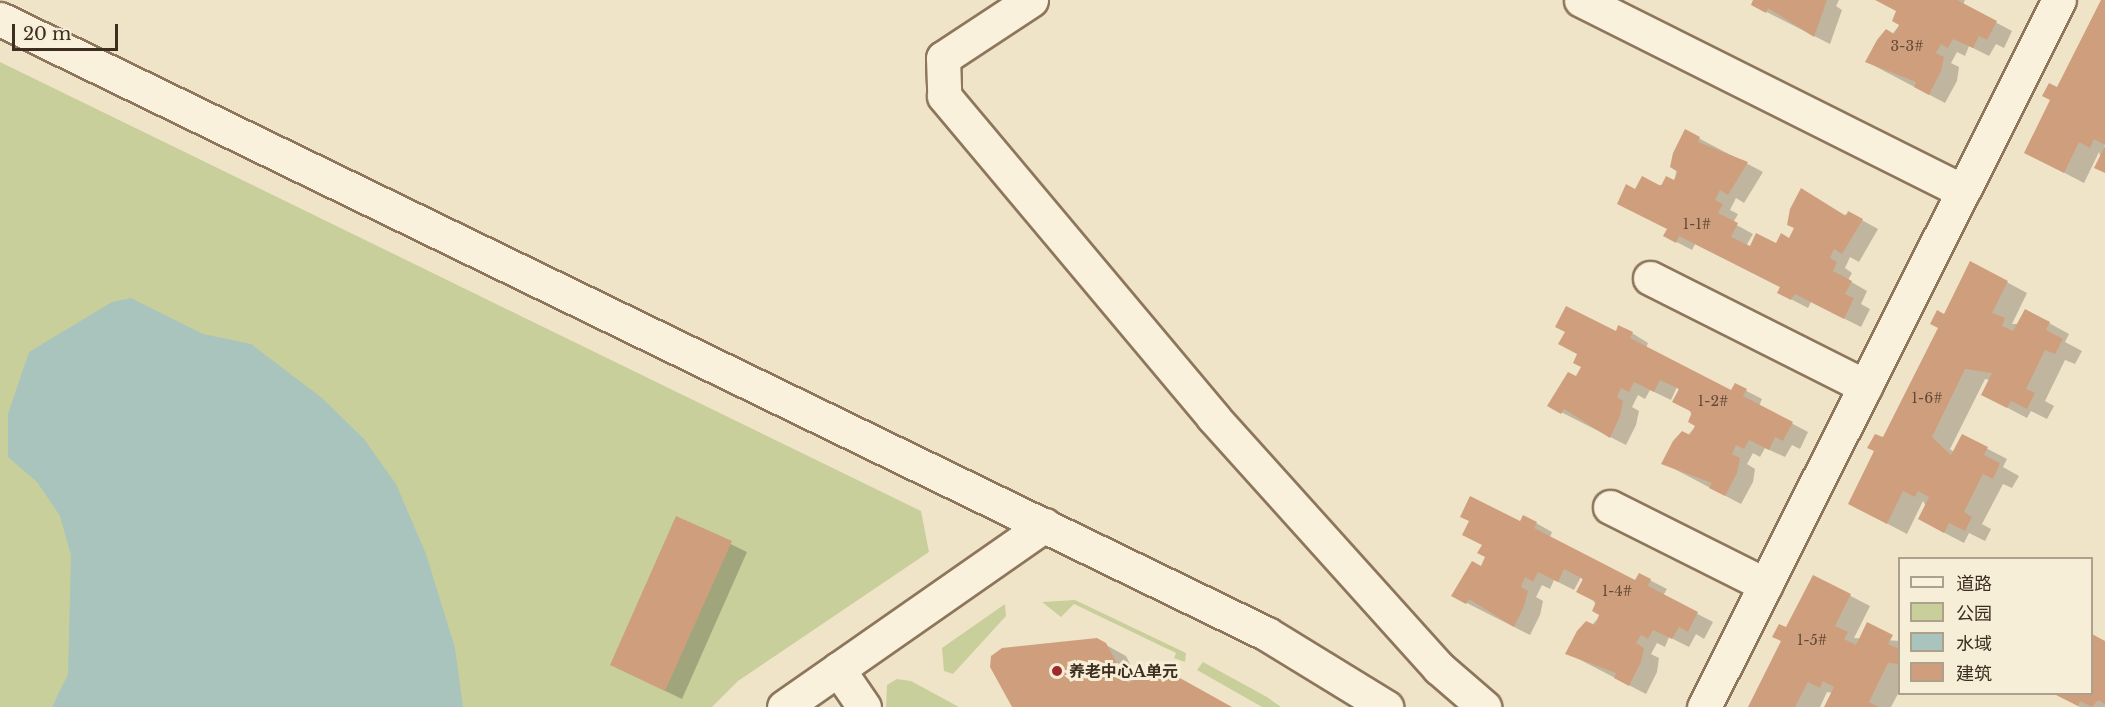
<!DOCTYPE html>
<meta charset="utf-8">
<style>
body{margin:0}
#map{position:relative;width:2105px;height:707px;overflow:hidden;background:#f0e4c8;font-family:"Libre Baskerville","Noto Sans SC",serif}
div>[style]{position:absolute}
[style*='--x']{left:calc(var(--x)*1px);top:calc(var(--y)*1px);width:calc(var(--w)*1px);rotate:calc(var(--a)*1deg)}
.green>*{inset:0;background:#c9cf9b}
.water>*{inset:0;background:#a9c4bc}
.shadow>*{inset:0;background:#0003}
.building>*{inset:0;background:#cf9f7d}
.roads{filter:drop-shadow(2px 0 #8d765c) drop-shadow(-2px 0 #8d765c) drop-shadow(0 2px #8d765c) drop-shadow(0 -2px #8d765c)}
.minor>*{height:33px;margin:-16.5px;padding:0 16.5px;transform-origin:16.5px;border-radius:16.5px;background:#faf1dc}
.dots>*{width:16px;height:16px;translate:-50% -50%;box-sizing:border-box;border:3px solid #f7eed8;border-radius:50%}
span{translate:-50% -50%;white-space:nowrap;text-align:center;line-height:1.15;-webkit-text-stroke:6px #f7eed8;paint-order:stroke}
.number-label{font-size:14px;color:#624a37}
.number-label span{-webkit-text-stroke-width:0}
.poi-label{font-size:16px;color:#3d2e20;font-weight:700}
.left{translate:0 -50%;text-align:left}
.legend{position:absolute;left:1898px;top:557px;width:195px;height:138px;box-sizing:border-box;background:#f7eed8;border:2px solid #ada18e;margin:0;padding:8px 10px;list-style:none;font-size:18px;color:#3d2e20}
.legend li{display:flex;align-items:center;gap:12px;height:30px}
.legend b{width:30px;border:2px solid #ada18e}
.scale{position:absolute;left:12px;top:24px;width:106px;height:27px;box-sizing:border-box;border:3px solid #3d2e20;border-top:0;padding-left:8px;font-size:18px;line-height:21px;white-space:nowrap;color:#3d2e20;-webkit-text-stroke:4px #f7eed8;paint-order:stroke}
</style>
<div id="map">
<div class="green">
<div style="clip-path:polygon(0 62px,921px 511px,929px 552px,738px 681px,712px 707px,0 707px)"></div>
<div style="clip-path:polygon(1075px 600px,1186px 653px,1185px 662px,1174px 658px,1176px 653px,1074px 604px,1061px 617px,1042px 602px)"></div>
<div style="clip-path:polygon(1005px 604px,1006px 616px,953px 674px,944px 671px,942px 648px)"></div>
<div style="clip-path:polygon(1203px 662px,1267px 697px,1281px 707px,1262px 707px,1197px 670px)"></div>
<div style="clip-path:polygon(897px 679px,911px 681px,959px 707px,886px 707px,887px 685px)"></div>
</div>
<div class="water">
<div style="clip-path:polygon(131px 298px,203px 334px,251px 344px,322px 398px,364px 439px,396px 484px,426px 554px,455px 648px,463px 707px,52px 707px,68px 674px,71px 555px,60px 516px,37px 482px,8px 457px,8px 414px,29px 352px,112px 302px)"></div>
</div>
<div class="shadow">
<div style="clip-path:polygon(1755px 0,1839px 0,1836px 6px,1842px 10px,1830px 44px,1753px 5px)"></div>
<div style="clip-path:polygon(1879px 0,1965px 0,1963px 5px,2012px 31px,2004px 48px,1996px 44px,1989px 56px,1969px 46px,1965px 56px,1957px 52px,1951px 63px,1959px 67px,1957px 81px,1945px 103px,1867px 62px,1901px 24px,1898px 11px)"></div>
<div style="clip-path:polygon(2102px 0,2105px 173px,2099px 152px,2084px 183px,2026px 153px)"></div>
<div style="clip-path:polygon(1685px 131px,1763px 172px,1744px 203px,1736px 198px,1730px 210px,1738px 214px,1733px 223px,1753px 234px,1746px 246px,1777px 245px,1849px 213px,1878px 229px,1859px 262px,1850px 257px,1845px 268px,1852px 273px,1848px 280px,1867px 291px,1861px 304px,1870px 309px,1861px 327px,1811px 302px,1808px 308px,1779px 293px,1782px 288px,1695px 244px,1692px 250px,1665px 236px,1668px 229px,1636px 190px,1674px 182px)"></div>
<div style="clip-path:polygon(1971px 263px,2027px 293px,2012px 324px,2049px 323px,2069px 334px,2065px 342px,2082px 351px,2075px 364px,2065px 360px,2045px 401px,2054px 406px,2047px 419px,2031px 411px,2027px 418px,1983px 395px,1990px 380px,1985px 379px,1950px 449px,1954px 452px,1963px 436px,2007px 459px,2003px 467px,2019px 476px,2012px 488px,2003px 484px,1982px 524px,1991px 529px,1985px 541px,1969px 533px,1964px 543px,1939px 530px,1923px 501px,1907px 534px,1850px 504px)"></div>
<div style="clip-path:polygon(1616px 333px,1632px 333px,1648px 343px,1646px 348px,1732px 392px,1735px 385px,1762px 399px,1759px 406px,1808px 432px,1800px 449px,1792px 445px,1785px 457px,1765px 448px,1760px 457px,1753px 453px,1747px 464px,1755px 469px,1753px 482px,1741px 504px,1663px 463px,1697px 425px,1677px 387px,1671px 400px,1650px 390px,1645px 399px,1638px 395px,1632px 407px,1639px 411px,1636px 425px,1626px 445px,1549px 406px)"></div>
<div style="clip-path:polygon(677px 518px,747px 552px,682px 699px,612px 665px)"></div>
<div style="clip-path:polygon(1521px 523px,1536px 523px,1552px 532px,1550px 537px,1636px 582px,1640px 575px,1667px 589px,1663px 596px,1713px 622px,1704px 639px,1696px 634px,1689px 647px,1669px 637px,1665px 647px,1657px 643px,1651px 654px,1659px 658px,1657px 672px,1646px 694px,1567px 653px,1601px 615px,1581px 577px,1574px 590px,1554px 580px,1550px 589px,1542px 585px,1536px 597px,1543px 601px,1540px 615px,1530px 635px,1453px 596px)"></div>
<div style="clip-path:polygon(1814px 577px,1870px 606px,1854px 638px,1900px 641px,1900px 690px,1891px 707px,1826px 707px,1833px 693px,1827px 692px,1820px 707px,1749px 707px)"></div>
<div style="clip-path:polygon(2092px 636px,2105px 644px,2105px 707px,2080px 707px,2058px 695px,2092px 694px)"></div>
<div style="clip-path:polygon(1097px 640px,1126px 656px,1138px 680px,1157px 669px,1226px 707px,1014px 707px)"></div>
</div>
<div class="building">
<div style="clip-path:polygon(1753px 0,1827px 0,1814px 37px,1768px 8px,1766px 13px,1751px 5px)"></div>
<div style="clip-path:polygon(1875px 0,1957px 0,1997px 21px,1987px 40px,1979px 36px,1973px 48px,1953px 39px,1948px 48px,1941px 44px,1936px 53px,1944px 57px,1941px 71px,1929px 95px,1914px 87px,1916px 82px,1865px 62px,1877px 40px,1886px 29px,1894px 34px,1899px 25px,1892px 21px,1896px 11px)"></div>
<div style="clip-path:polygon(2101px 0,2105px 0,2105px 145px,2094px 139px,2090px 148px,2079px 142px,2064px 173px,2024px 153px,2050px 100px,2042px 96px,2049px 83px,2057px 87px)"></div>
<div style="clip-path:polygon(1685px 129px,1700px 137px,1698px 142px,1748px 162px,1728px 195px,1720px 190px,1715px 200px,1723px 204px,1718px 213px,1738px 223px,1731px 237px,1750px 246px,1756px 233px,1776px 243px,1781px 233px,1789px 238px,1794px 228px,1787px 225px,1790px 209px,1801px 188px,1846px 216px,1848px 211px,1863px 219px,1842px 254px,1834px 249px,1830px 258px,1837px 262px,1833px 271px,1852px 281px,1845px 294px,1854px 298px,1844px 319px,1795px 294px,1791px 300px,1777px 293px,1780px 287px,1679px 236px,1676px 243px,1663px 236px,1667px 229px,1617px 204px,1626px 184px,1635px 189px,1642px 176px,1661px 186px,1666px 176px,1674px 180px,1678px 172px,1670px 167px,1673px 153px)"></div>
<div style="clip-path:polygon(2105px 146px,2105px 173px,2094px 168px)"></div>
<div style="clip-path:polygon(1970px 261px,2008px 281px,1992px 313px,2005px 318px,2002px 326px,2013px 331px,2025px 309px,2050px 322px,2046px 330px,2063px 339px,2055px 354px,2045px 350px,2026px 389px,2035px 393px,2027px 409px,2011px 401px,2007px 408px,1981px 395px,1992px 373px,1965px 369px,1932px 437px,1951px 455px,1962px 434px,1988px 447px,1984px 455px,2000px 463px,1993px 479px,1983px 474px,1964px 512px,1972px 517px,1965px 531px,1949px 523px,1944px 533px,1918px 519px,1929px 497px,1918px 491px,1915px 497px,1903px 491px,1887px 524px,1848px 504px,1874px 451px,1867px 448px,1875px 434px,1883px 437px,1938px 328px,1930px 324px,1937px 310px,1944px 314px)"></div>
<div style="clip-path:polygon(1566px 306px,1616px 331px,1618px 325px,1633px 332px,1630px 338px,1731px 390px,1735px 383px,1747px 389px,1743px 396px,1793px 422px,1783px 441px,1775px 437px,1769px 450px,1749px 440px,1744px 449px,1736px 445px,1732px 454px,1740px 458px,1737px 473px,1725px 496px,1709px 488px,1712px 483px,1661px 464px,1673px 441px,1682px 431px,1690px 435px,1695px 426px,1688px 422px,1692px 412px,1672px 402px,1679px 389px,1660px 380px,1654px 392px,1634px 382px,1629px 392px,1621px 388px,1617px 397px,1623px 401px,1620px 416px,1610px 438px,1564px 409px,1561px 414px,1547px 406px,1568px 372px,1576px 376px,1581px 367px,1573px 363px,1577px 354px,1558px 344px,1565px 332px,1555px 327px)"></div>
<div style="clip-path:polygon(1470px 496px,1520px 521px,1523px 515px,1537px 522px,1534px 528px,1635px 580px,1639px 573px,1651px 579px,1648px 586px,1698px 612px,1688px 632px,1679px 627px,1672px 639px,1653px 630px,1648px 639px,1641px 635px,1636px 643px,1644px 648px,1641px 662px,1629px 686px,1614px 678px,1616px 673px,1565px 654px,1577px 631px,1586px 621px,1595px 625px,1599px 615px,1592px 611px,1596px 602px,1576px 592px,1583px 579px,1564px 569px,1558px 582px,1538px 572px,1533px 582px,1525px 577px,1521px 587px,1528px 591px,1524px 606px,1514px 627px,1469px 599px,1466px 604px,1451px 596px,1472px 561px,1481px 566px,1485px 557px,1477px 553px,1482px 545px,1462px 535px,1469px 521px,1460px 517px)"></div>
<div style="clip-path:polygon(676px 516px,732px 541px,665px 691px,610px 665px)"></div>
<div style="clip-path:polygon(1813px 575px,1851px 594px,1835px 626px,1848px 632px,1844px 639px,1856px 645px,1867px 622px,1893px 635px,1888px 644px,1900px 649px,1900px 664px,1888px 663px,1869px 702px,1879px 707px,1824px 707px,1834px 687px,1823px 681px,1820px 688px,1808px 682px,1795px 707px,1748px 707px,1781px 641px,1772px 637px,1779px 624px,1786px 627px)"></div>
<div style="clip-path:polygon(2092px 634px,2105px 641px,2105px 704px,2098px 700px,2092px 707px,2080px 701px,2078px 706px,2056px 695px,2092px 694px)"></div>
<div style="clip-path:polygon(1097px 638px,1106px 643px,1128px 683px,1162px 668px,1232px 707px,1012px 707px,990px 667px,991px 656px,1002px 648px)"></div>
</div>
<div class="roads">
<div class="minor">
<div style="--x:1031;--y:0;--w:105;--a:146.6"></div>
<div style="--x:943;--y:58;--w:38;--a:88"></div>
<div style="--x:944;--y:96;--w:419;--a:50"></div>
<div style="--x:1213;--y:417;--w:338;--a:48"></div>
<div style="--x:1439;--y:668;--w:60;--a:40.9"></div>
<div style="--x:1581;--y:0;--w:427;--a:26.6"></div>
<div style="--x:0;--y:19;--w:1408;--a:25.89"></div>
<div style="--x:1267;--y:634;--w:140;--a:31.5"></div>
<div style="--x:1650;--y:278;--w:241;--a:26.7"></div>
<div style="--x:1610;--y:507;--w:174;--a:26.6"></div>
<div style="--x:838;--y:669;--w:46;--a:55.6"></div>
<div style="--x:784;--y:707;--w:318;--a:-34.9"></div>
<div style="--x:1704;--y:707;--w:791;--a:-63.34"></div>
</div>
</div>
<div class="dots">
<div style="left:1057px;top:671px;background:#9e2a2b"></div>
</div>
<div class="number-label">
<span style="left:1907px;top:46px">3-3#</span>
<span style="left:1697px;top:224px">1-1#</span>
<span style="left:1927px;top:398px">1-6#</span>
<span style="left:1713px;top:401px">1-2#</span>
<span style="left:1617px;top:591px">1-4#</span>
<span style="left:1812px;top:640px">1-5#</span>
</div>
<div class="poi-label">
<span class="left" style="left:1069px;top:671px">养老中心A单元</span>
</div>
<ul class="legend">
<li><b style="height:8px;background:#faf1dc"></b>道路</li>
<li><b style="height:16px;background:#c9cf9b"></b>公园</li>
<li><b style="height:16px;background:#a9c4bc"></b>水域</li>
<li><b style="height:16px;background:#cf9f7d"></b>建筑</li>
</ul>
<div class="scale">20 m</div>
</div>
